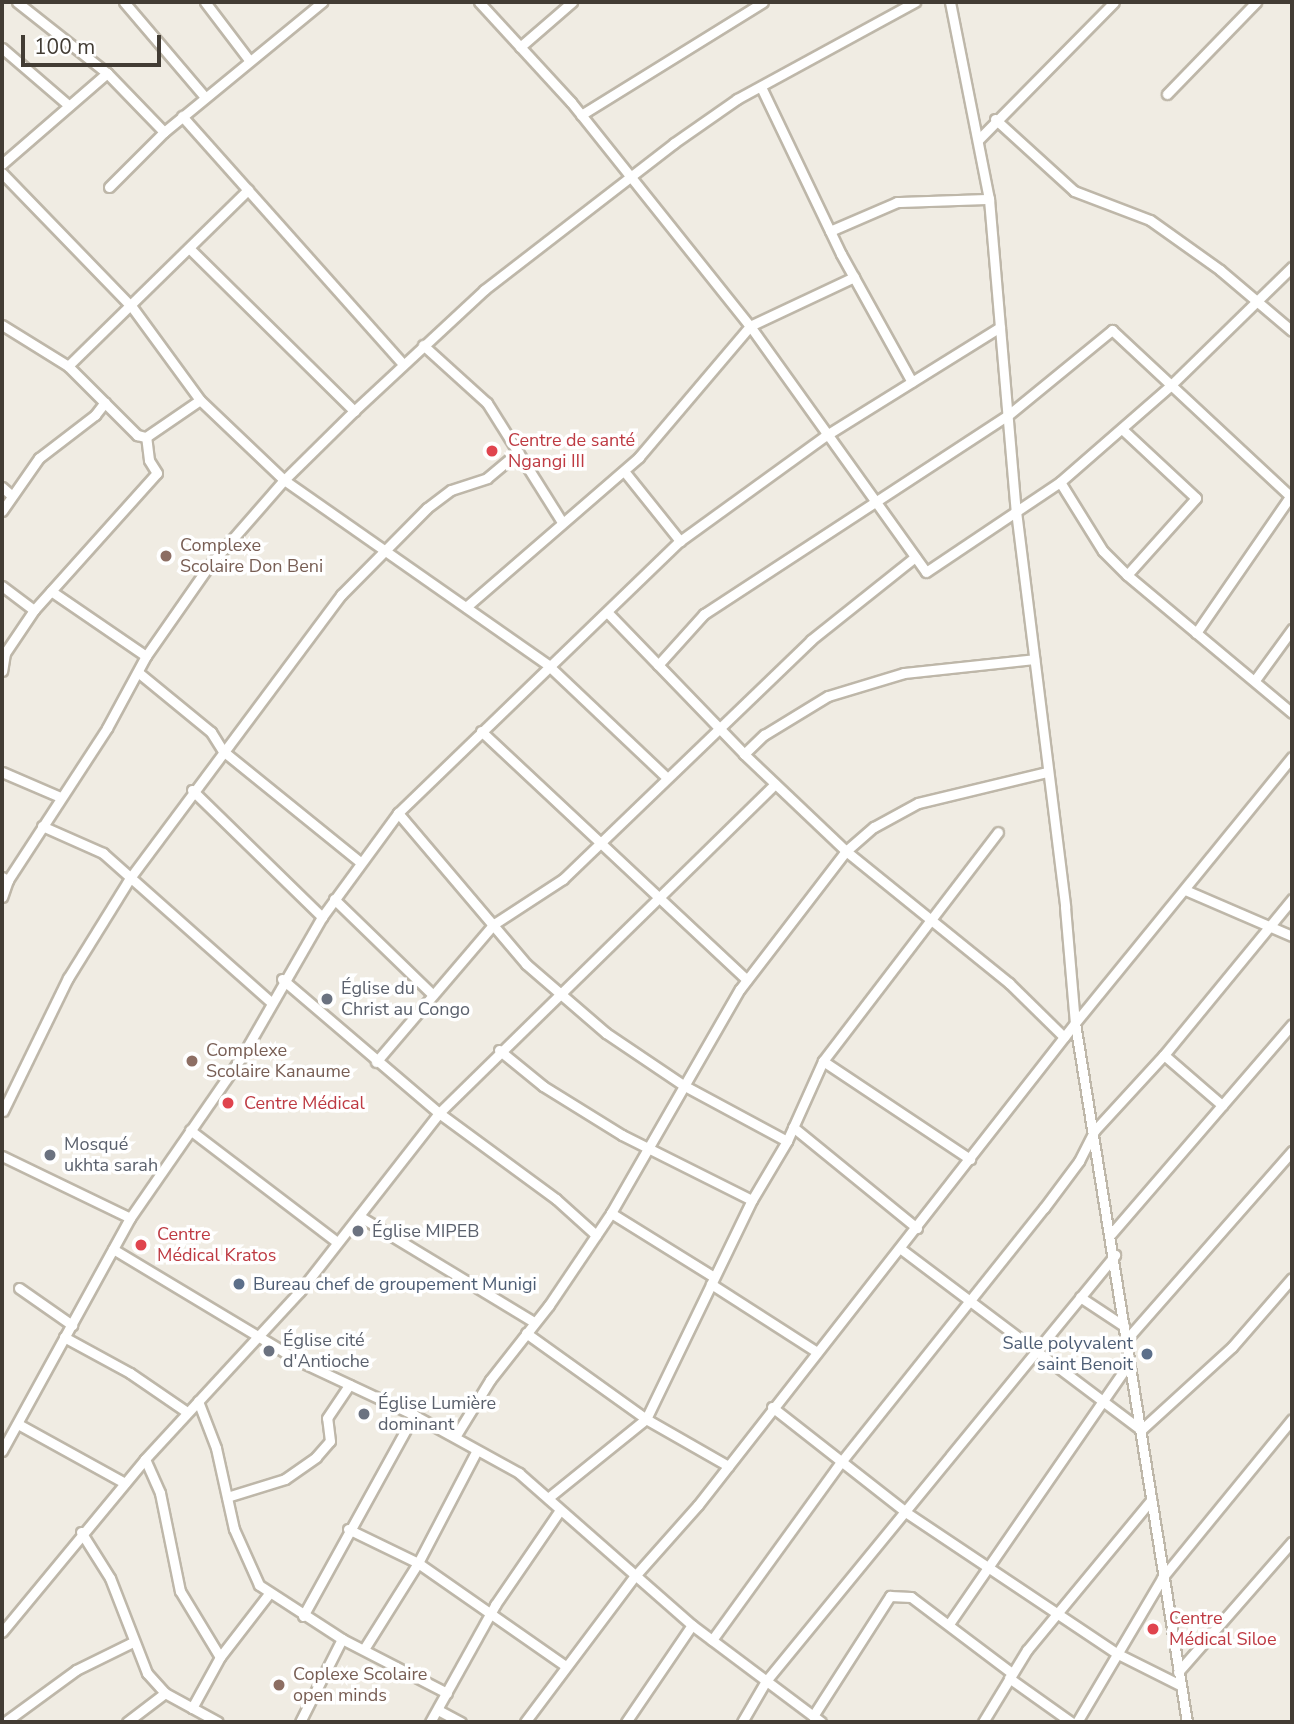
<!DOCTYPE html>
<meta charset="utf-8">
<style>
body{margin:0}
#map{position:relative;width:1294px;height:1724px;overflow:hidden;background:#f0ece3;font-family:"Nunito Sans",sans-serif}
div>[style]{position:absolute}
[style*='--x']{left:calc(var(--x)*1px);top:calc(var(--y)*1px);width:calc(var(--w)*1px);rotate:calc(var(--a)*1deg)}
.roads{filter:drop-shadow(2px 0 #beb7a9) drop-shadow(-2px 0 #beb7a9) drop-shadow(0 2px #beb7a9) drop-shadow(0 -2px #beb7a9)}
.street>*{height:9px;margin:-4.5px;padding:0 4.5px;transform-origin:4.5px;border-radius:4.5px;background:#fff}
.dots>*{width:19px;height:19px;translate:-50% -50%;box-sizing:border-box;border:4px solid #fff;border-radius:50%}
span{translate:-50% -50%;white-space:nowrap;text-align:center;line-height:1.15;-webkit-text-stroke:7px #fff;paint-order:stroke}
.health-label{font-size:18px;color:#be3a42}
.left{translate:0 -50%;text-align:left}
.education-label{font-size:18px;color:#785e54}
.worship-label{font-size:18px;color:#5b616d}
.service-label{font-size:18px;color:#4e5e75}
.right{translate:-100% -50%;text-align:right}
.frame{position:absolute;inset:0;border:4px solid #423c34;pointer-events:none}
.scale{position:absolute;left:21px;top:35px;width:140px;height:32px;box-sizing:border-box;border:4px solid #423c34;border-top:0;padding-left:9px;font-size:21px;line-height:24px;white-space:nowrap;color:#423c34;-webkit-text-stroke:5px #fff;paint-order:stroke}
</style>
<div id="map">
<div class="roads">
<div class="street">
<div style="--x:17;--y:2;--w:115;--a:38.3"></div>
<div style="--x:107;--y:73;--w:82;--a:46"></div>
<div style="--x:164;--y:132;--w:205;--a:-39.4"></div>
<div style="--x:124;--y:2;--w:123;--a:49.6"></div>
<div style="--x:205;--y:2;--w:73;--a:52.8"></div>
<div style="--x:479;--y:2;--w:136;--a:47.4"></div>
<div style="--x:571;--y:102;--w:287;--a:51.4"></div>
<div style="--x:750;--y:326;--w:302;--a:54.4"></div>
<div style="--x:926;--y:572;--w:161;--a:-33.9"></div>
<div style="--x:1060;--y:482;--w:147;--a:-41.1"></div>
<div style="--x:1171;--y:385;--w:169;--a:-44.3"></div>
<div style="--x:950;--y:2;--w:201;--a:78.8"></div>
<div style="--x:989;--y:199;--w:313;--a:85.1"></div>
<div style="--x:1016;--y:511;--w:399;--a:82.9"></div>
<div style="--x:1065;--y:907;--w:116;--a:85.1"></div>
<div style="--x:1075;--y:1023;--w:708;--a:80.9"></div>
<div style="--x:520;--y:47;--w:69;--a:-40.9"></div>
<div style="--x:2;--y:48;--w:86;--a:40.7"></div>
<div style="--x:761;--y:87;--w:185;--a:64.4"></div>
<div style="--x:841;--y:254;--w:146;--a:61"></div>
<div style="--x:1167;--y:94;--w:128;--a:-45.9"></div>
<div style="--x:581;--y:115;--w:214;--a:-31.8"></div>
<div style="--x:182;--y:116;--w:332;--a:48.3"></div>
<div style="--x:995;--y:119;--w:107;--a:42.3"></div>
<div style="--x:1074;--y:191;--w:81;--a:20.9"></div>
<div style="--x:1150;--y:220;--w:86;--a:35.5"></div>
<div style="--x:1220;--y:270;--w:94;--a:40.3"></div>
<div style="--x:979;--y:139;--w:192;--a:-45.4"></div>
<div style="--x:2;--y:164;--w:139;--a:-40.9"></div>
<div style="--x:2;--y:173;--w:187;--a:45.9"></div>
<div style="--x:132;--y:307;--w:115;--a:53.8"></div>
<div style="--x:200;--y:400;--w:116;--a:43.6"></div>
<div style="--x:284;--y:480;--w:322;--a:35"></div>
<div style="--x:548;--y:665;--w:163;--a:43.5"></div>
<div style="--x:109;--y:187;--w:78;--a:-45"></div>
<div style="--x:830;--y:231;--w:73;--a:-23.4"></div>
<div style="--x:897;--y:202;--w:92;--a:-1.9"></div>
<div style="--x:190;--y:249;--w:231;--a:44.6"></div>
<div style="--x:2;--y:325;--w:78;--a:31.8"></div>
<div style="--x:68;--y:366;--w:98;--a:45"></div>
<div style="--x:137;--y:435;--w:9;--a:13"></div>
<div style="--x:423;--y:345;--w:86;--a:42.2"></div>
<div style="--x:487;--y:403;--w:141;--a:57.8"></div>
<div style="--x:68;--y:366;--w:252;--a:-44.4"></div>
<div style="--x:1122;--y:429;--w:101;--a:43"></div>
<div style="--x:1196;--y:498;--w:103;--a:131.9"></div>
<div style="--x:146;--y:437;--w:65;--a:-34.4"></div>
<div style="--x:624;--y:471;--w:90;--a:51.3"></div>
<div style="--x:1060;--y:482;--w:81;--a:58.1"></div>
<div style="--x:1103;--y:551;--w:34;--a:45"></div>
<div style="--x:1127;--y:575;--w:215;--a:39.9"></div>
<div style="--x:2;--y:487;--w:13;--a:42"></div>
<div style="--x:2;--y:511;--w:65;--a:-55.1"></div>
<div style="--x:39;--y:458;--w:71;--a:-37.5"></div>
<div style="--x:95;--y:415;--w:16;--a:-52"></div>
<div style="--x:2;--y:586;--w:40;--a:37"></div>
<div style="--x:34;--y:610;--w:52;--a:124"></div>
<div style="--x:5;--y:653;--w:18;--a:99"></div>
<div style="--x:51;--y:591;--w:115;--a:34.4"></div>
<div style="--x:466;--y:607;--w:229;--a:-40.9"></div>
<div style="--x:639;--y:457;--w:172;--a:-49.7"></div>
<div style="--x:750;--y:326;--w:115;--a:-25.2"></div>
<div style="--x:34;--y:610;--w:184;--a:-48.1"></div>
<div style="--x:157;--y:473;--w:15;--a:-122"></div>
<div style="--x:149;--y:460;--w:23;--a:-97"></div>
<div style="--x:608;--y:613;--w:196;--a:46"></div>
<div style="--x:744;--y:754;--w:141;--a:43.6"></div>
<div style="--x:846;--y:851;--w:210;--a:39"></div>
<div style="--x:1009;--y:983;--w:77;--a:44.5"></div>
<div style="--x:1196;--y:633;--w:169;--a:-55.4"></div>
<div style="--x:658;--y:665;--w:69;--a:-48"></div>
<div style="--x:704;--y:614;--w:362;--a:-33.2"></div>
<div style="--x:1007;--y:416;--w:136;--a:-39.3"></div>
<div style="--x:1112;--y:330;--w:246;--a:43"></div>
<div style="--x:139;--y:673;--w:93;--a:39.3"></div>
<div style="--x:211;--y:732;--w:22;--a:58"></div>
<div style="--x:223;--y:751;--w:176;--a:39"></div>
<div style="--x:1255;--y:680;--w:63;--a:-54"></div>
<div style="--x:481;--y:731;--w:364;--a:43.1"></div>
<div style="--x:744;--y:754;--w:28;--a:-44"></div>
<div style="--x:764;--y:735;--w:75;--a:-31.4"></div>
<div style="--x:828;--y:696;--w:79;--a:-16.8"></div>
<div style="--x:904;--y:673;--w:131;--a:-6.1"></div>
<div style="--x:2;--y:772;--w:63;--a:23.3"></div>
<div style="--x:192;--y:790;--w:182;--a:44.3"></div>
<div style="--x:398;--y:813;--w:198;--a:49.7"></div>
<div style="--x:526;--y:964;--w:106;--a:40.8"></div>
<div style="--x:606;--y:1033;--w:93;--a:34"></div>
<div style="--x:683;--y:1085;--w:118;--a:28.3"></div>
<div style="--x:42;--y:826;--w:67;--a:23.9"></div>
<div style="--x:103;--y:853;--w:225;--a:41.6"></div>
<div style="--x:2;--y:877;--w:7;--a:27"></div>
<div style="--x:8;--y:880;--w:18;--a:109"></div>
<div style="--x:8;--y:880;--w:181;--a:-56.9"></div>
<div style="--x:107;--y:728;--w:82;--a:-61.6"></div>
<div style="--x:146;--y:656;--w:108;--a:-55.1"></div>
<div style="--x:208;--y:567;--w:116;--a:-48.9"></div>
<div style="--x:284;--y:480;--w:98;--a:-44.6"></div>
<div style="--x:354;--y:411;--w:178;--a:-42.9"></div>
<div style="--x:484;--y:290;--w:240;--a:-37.7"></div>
<div style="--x:674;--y:143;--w:77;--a:-34.9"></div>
<div style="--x:737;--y:99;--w:203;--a:-28.6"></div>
<div style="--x:1185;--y:890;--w:116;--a:23.3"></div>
<div style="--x:334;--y:899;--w:135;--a:44.1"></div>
<div style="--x:282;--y:979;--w:206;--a:40.5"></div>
<div style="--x:439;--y:1113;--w:145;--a:36.3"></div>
<div style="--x:556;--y:1199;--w:54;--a:42"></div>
<div style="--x:499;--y:1050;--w:57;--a:39.3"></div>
<div style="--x:543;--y:1086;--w:93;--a:31.8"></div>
<div style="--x:622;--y:1135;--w:145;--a:26.6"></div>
<div style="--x:1164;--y:1055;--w:77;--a:40.8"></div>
<div style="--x:823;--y:1061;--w:177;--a:33.7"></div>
<div style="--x:376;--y:1062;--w:182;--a:-49.5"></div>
<div style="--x:494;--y:924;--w:82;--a:-33.1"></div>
<div style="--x:563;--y:879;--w:344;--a:-43.9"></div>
<div style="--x:811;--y:640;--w:133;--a:-38.6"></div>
<div style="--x:3;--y:1111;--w:148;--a:-64"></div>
<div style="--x:68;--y:978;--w:118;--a:-58.2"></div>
<div style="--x:130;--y:878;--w:353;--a:-53.3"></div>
<div style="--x:341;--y:595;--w:122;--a:-45.3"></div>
<div style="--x:427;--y:508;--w:30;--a:-37"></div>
<div style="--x:451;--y:490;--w:38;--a:-18"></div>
<div style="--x:487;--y:478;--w:39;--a:-40"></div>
<div style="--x:793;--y:1127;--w:160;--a:39.2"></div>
<div style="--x:190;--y:1130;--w:185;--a:37.3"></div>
<div style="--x:2;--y:1156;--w:142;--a:25.8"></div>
<div style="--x:130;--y:1218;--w:266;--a:118.8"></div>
<div style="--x:611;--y:1213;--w:121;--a:31.9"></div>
<div style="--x:359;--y:1216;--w:205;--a:31.2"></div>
<div style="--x:130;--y:1218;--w:197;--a:-55.3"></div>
<div style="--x:242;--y:1056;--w:160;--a:-60.1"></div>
<div style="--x:322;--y:917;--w:129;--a:-53.8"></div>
<div style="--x:398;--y:813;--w:392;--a:-44"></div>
<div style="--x:680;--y:541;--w:179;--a:-35.9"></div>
<div style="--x:825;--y:436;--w:206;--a:-31.9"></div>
<div style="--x:1111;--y:1234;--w:277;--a:-49.2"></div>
<div style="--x:113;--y:1249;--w:219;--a:31"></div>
<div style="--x:301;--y:1362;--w:125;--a:25.1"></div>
<div style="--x:414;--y:1415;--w:120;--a:28.9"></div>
<div style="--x:519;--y:1473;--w:230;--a:41.3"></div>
<div style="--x:692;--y:1625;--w:161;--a:36.9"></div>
<div style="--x:901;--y:1249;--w:301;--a:37"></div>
<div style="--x:1141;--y:1430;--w:123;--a:-42.4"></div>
<div style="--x:1232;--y:1347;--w:91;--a:-49"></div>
<div style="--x:711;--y:1284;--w:126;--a:32.7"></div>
<div style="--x:19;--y:1288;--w:65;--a:34.9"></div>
<div style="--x:1080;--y:1297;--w:53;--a:33.4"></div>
<div style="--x:526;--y:1333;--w:148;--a:35.6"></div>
<div style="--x:646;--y:1419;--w:95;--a:29.8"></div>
<div style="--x:64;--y:1337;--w:75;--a:28.6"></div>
<div style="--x:130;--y:1373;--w:69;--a:34.4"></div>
<div style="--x:1126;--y:1340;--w:252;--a:-48.7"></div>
<div style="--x:198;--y:1401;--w:50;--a:69"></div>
<div style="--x:216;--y:1448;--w:83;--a:77.5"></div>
<div style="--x:234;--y:1529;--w:61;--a:65.9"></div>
<div style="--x:259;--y:1585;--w:99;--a:33"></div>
<div style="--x:342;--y:1639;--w:118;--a:27.2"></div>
<div style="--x:772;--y:1407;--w:172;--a:38.1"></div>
<div style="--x:907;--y:1513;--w:254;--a:33.8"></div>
<div style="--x:1118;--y:1654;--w:69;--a:26.6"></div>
<div style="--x:18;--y:1424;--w:122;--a:28.9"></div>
<div style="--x:455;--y:1437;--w:67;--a:-58.4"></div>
<div style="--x:490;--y:1380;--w:95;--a:-51.8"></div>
<div style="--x:549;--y:1305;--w:111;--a:-56"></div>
<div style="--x:611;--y:1213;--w:258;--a:-60.1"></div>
<div style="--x:740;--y:989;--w:174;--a:-52.5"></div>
<div style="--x:846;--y:851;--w:37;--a:-41"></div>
<div style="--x:874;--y:827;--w:50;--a:-28.6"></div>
<div style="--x:918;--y:803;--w:133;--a:-13.5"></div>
<div style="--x:145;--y:1459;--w:37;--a:66"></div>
<div style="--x:160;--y:1493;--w:100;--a:78.5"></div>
<div style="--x:180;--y:1591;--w:77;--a:58.8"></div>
<div style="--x:227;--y:1497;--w:61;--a:-17.2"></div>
<div style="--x:285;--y:1479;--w:38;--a:-35"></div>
<div style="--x:316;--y:1457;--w:21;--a:-49"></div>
<div style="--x:330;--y:1441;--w:23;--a:-97"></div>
<div style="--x:327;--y:1418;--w:40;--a:-56"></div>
<div style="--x:548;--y:1498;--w:126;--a:-38.9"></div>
<div style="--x:646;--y:1419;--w:243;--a:-64.2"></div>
<div style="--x:752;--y:1200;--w:69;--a:-59.3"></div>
<div style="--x:787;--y:1141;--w:88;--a:-65.8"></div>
<div style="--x:823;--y:1061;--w:288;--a:-52.6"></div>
<div style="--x:348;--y:1529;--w:78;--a:25.9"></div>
<div style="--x:418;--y:1563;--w:178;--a:34.9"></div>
<div style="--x:81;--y:1532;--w:54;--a:57.8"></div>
<div style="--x:110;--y:1578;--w:102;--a:68.7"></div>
<div style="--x:147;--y:1673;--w:27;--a:48"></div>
<div style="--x:165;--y:1693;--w:60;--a:28.7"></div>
<div style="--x:303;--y:1616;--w:230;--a:-61.1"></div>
<div style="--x:949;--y:1624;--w:315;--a:-55.4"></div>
<div style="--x:2;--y:1632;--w:224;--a:-50.4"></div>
<div style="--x:145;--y:1459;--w:229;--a:-47.3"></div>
<div style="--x:300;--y:1291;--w:226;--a:-52"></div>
<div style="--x:439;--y:1113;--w:470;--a:-44.4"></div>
<div style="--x:712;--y:1640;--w:220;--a:-54.1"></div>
<div style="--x:841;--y:1462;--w:325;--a:-51.4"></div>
<div style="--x:1044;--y:1208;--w:59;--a:-53.3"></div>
<div style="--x:1079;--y:1161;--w:35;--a:-63"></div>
<div style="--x:1095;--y:1130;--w:102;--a:-47.4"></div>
<div style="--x:1164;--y:1055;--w:202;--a:-50.6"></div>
<div style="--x:364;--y:1649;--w:102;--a:-57.9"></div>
<div style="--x:418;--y:1563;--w:127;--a:-62.4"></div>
<div style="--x:1178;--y:1672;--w:173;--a:-48.8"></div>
<div style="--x:1009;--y:1678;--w:76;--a:35.4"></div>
<div style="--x:192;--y:1708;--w:58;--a:-61.2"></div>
<div style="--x:220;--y:1657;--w:78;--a:-52.3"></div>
<div style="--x:438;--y:1710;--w:26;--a:28"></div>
<div style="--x:813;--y:1716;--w:143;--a:-57.3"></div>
<div style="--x:890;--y:1596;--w:21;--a:3"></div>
<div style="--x:911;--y:1597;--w:126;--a:37"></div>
<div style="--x:5;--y:1722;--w:88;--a:-36.2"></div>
<div style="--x:76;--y:1670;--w:64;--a:-26.2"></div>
<div style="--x:127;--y:1722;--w:48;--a:-37.3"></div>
<div style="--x:300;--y:1722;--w:93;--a:-63.2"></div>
<div style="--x:430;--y:1722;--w:134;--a:-60.9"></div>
<div style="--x:495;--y:1605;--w:115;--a:-55.6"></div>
<div style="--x:525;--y:1722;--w:181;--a:-53.1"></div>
<div style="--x:634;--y:1577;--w:96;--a:-48.4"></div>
<div style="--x:698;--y:1505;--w:612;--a:-51.97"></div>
<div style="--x:1075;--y:1023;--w:343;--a:-50.8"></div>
<div style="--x:626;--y:1722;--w:117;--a:-55.8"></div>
<div style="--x:742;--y:1722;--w:48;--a:-59.7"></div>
<div style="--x:766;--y:1681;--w:551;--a:-50.67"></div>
<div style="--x:983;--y:1722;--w:84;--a:-58.6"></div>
<div style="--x:1027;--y:1650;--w:195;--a:-50.4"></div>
<div style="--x:1077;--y:1722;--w:167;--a:-59.4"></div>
<div style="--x:1162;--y:1578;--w:205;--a:-50.7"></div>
</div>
</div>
<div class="dots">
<div style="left:492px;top:451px;background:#e0444e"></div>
<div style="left:166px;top:556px;background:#8d6e63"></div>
<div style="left:327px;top:999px;background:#6b7280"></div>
<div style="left:192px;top:1061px;background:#8d6e63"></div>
<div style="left:228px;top:1103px;background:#e0444e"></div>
<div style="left:50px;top:1155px;background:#6b7280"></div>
<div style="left:358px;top:1231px;background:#6b7280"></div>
<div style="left:141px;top:1245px;background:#e0444e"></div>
<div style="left:239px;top:1284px;background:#5c6f8a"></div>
<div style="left:269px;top:1351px;background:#6b7280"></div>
<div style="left:1147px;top:1354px;background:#5c6f8a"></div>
<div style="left:364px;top:1414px;background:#6b7280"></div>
<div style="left:1153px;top:1629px;background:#e0444e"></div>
<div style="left:279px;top:1685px;background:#8d6e63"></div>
</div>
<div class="health-label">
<span class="left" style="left:508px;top:451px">Centre de santé<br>Ngangi III</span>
<span class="left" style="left:244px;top:1103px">Centre Médical</span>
<span class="left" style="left:157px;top:1245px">Centre<br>Médical Kratos</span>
<span class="left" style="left:1169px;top:1629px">Centre<br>Médical Siloe</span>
</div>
<div class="education-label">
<span class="left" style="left:180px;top:556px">Complexe<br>Scolaire Don Beni</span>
<span class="left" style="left:206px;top:1061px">Complexe<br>Scolaire Kanaume</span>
<span class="left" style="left:293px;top:1685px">Coplexe Scolaire<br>open minds</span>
</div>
<div class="worship-label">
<span class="left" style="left:341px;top:999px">Église du<br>Christ au Congo</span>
<span class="left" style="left:64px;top:1155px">Mosqué<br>ukhta sarah</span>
<span class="left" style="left:372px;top:1231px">Église MIPEB</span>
<span class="left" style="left:283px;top:1351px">Église cité<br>d'Antioche</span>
<span class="left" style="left:378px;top:1414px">Église Lumière<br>dominant</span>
</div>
<div class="service-label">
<span class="left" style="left:253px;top:1284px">Bureau chef de groupement Munigi</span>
<span class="right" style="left:1133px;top:1354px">Salle polyvalent<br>saint Benoit</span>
</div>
<div class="frame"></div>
<div class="scale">100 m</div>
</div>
